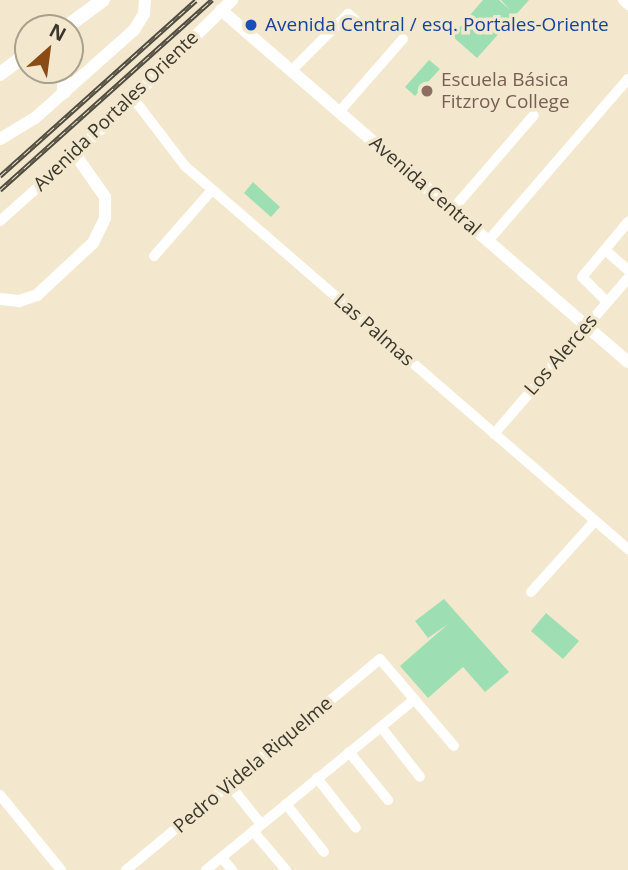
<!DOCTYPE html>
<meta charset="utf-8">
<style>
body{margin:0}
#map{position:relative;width:628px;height:870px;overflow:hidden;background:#f3e8ce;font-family:"Open Sans",sans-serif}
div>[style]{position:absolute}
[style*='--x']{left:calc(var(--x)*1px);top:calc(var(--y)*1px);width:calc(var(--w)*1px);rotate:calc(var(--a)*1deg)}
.green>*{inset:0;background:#9ddfb2}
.minor>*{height:10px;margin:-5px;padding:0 5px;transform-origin:5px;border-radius:5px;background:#fff}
.tertiary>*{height:12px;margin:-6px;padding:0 6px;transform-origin:6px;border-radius:6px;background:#fff}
.secondary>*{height:14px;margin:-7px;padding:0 7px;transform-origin:7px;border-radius:7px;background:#fff}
.rail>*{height:5px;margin-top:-2.5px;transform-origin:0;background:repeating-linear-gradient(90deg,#f3e8ce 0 8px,#504b3f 0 16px);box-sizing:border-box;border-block:2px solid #504b3f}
.dots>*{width:19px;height:19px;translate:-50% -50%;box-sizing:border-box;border:4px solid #f3e8ce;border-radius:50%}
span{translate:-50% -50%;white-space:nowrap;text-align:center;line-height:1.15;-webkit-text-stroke:7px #f3e8ce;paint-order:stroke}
.transit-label{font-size:19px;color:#164399}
.left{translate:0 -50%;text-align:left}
.education-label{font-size:19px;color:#785e54}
.street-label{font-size:19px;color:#3a362c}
.north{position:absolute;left:14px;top:14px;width:70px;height:70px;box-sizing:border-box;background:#f3e8ce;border:2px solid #a9a18d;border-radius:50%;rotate:28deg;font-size:19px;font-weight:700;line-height:28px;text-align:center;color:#3a362c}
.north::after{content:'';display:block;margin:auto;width:24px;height:32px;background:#8b4b14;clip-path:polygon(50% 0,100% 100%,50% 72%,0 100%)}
</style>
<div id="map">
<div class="green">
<div style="clip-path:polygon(483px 0,499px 0,511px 11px,501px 0,529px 0,477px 58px,452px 36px)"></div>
<div style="clip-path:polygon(429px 60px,440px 69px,415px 96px,405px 87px)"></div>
<div style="clip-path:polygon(253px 182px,280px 207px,271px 217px,244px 193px)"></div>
<div style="clip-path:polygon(444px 599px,509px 672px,485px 692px,463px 667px,428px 698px,400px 666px,448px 624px,428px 638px,415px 621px)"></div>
<div style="clip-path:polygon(546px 613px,579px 641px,563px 659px,531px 631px)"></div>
</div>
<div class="minor">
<div style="--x:623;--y:0;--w:7;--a:45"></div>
<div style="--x:291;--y:71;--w:81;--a:-45"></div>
<div style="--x:348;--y:14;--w:17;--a:40"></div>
<div style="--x:133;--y:98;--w:86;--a:52.6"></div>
<div style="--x:185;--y:166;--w:586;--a:40.85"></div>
<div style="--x:339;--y:112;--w:97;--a:-48.8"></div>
<div style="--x:452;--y:210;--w:125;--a:-49.2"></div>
<div style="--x:0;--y:221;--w:101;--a:-41.8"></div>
<div style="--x:488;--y:241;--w:214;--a:-49.2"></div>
<div style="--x:605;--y:250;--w:30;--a:41"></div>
<div style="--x:154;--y:256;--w:88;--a:-48.7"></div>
<div style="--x:607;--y:302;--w:35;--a:-135"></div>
<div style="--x:582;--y:277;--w:72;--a:-50.1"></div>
<div style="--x:494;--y:434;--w:206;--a:-49.3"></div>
<div style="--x:531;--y:592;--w:96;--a:-48"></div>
<div style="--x:381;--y:727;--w:63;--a:52"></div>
<div style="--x:349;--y:752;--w:62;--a:50.9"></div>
<div style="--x:317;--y:778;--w:63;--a:52"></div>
<div style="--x:229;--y:784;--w:51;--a:51.3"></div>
<div style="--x:0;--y:795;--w:97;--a:50.9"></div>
<div style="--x:286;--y:804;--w:61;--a:51.6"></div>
<div style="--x:253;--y:831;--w:51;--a:49.8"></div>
<div style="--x:222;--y:858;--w:16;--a:50"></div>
<div style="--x:126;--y:870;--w:330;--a:-39.7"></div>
<div style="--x:380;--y:659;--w:114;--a:49.6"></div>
<div style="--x:206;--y:870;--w:269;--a:-39.3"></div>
</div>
<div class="tertiary">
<div style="--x:221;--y:10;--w:538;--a:40.86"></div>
<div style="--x:0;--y:139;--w:41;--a:-31"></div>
<div style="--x:35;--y:118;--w:132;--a:-41.6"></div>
<div style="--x:134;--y:30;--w:19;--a:-58"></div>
<div style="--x:144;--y:14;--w:14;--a:-86"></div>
<div style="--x:0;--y:299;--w:19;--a:6"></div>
<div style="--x:19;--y:301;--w:19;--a:-18"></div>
<div style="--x:37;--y:295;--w:76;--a:-42.9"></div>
<div style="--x:93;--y:243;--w:28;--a:-64"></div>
<div style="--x:105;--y:218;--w:21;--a:-90"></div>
<div style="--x:105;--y:197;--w:52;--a:-124.9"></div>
<div style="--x:75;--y:154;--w:220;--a:-44.4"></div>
</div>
<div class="secondary">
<div style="--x:65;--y:28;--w:47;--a:-36.4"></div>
<div style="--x:64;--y:70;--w:22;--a:90"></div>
<div style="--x:0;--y:74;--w:35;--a:-37"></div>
</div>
<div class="rail">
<div style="--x:0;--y:176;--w:263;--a:-41.9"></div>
<div style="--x:0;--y:190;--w:285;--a:-41.9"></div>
</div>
<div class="dots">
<div style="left:251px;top:25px;background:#1a4fb4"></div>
<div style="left:427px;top:91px;background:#8d6e63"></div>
</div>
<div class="transit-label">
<span class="left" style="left:265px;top:25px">Avenida Central / esq. Portales-Oriente</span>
</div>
<div class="education-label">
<span class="left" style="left:441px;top:91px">Escuela Básica<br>Fitzroy College</span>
</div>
<div class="street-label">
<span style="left:116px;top:111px;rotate:-44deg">Avenida Portales Oriente</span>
<span style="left:425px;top:186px;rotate:41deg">Avenida Central</span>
<span style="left:374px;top:330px;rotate:41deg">Las Palmas</span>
<span style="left:561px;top:355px;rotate:-49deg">Los Alerces</span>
<span style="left:253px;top:765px;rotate:-40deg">Pedro Videla Riquelme</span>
</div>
<div class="north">N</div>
</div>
